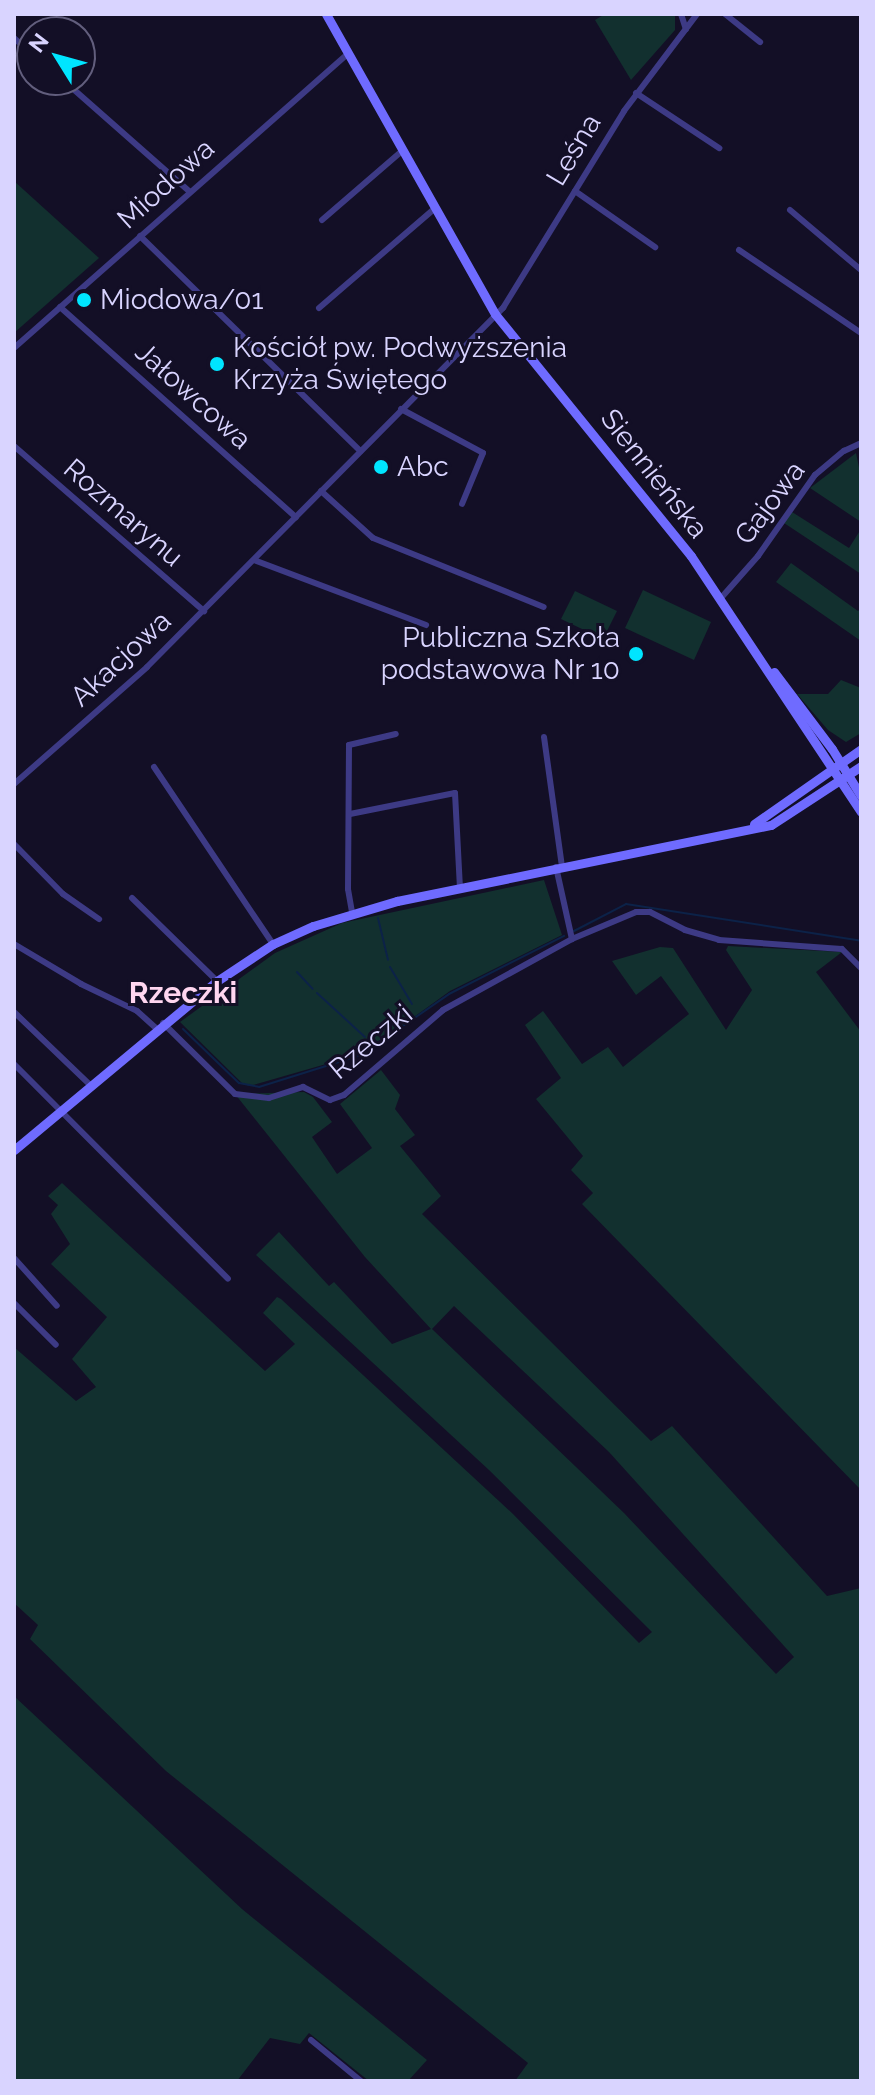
<!DOCTYPE html>
<meta charset="utf-8">
<style>
body{margin:0}
#map{position:relative;width:875px;height:2095px;overflow:hidden;background:#130f26;font-family:Raleway,sans-serif}
div>[style]{position:absolute}
[style*='--x']{left:calc(var(--x)*1px);top:calc(var(--y)*1px);width:calc(var(--w)*1px);rotate:calc(var(--a)*1deg)}
.green>*{inset:0;background:#12302f}
.stream>*{height:2px;margin:-1px;padding:0 1px;transform-origin:1px;border-radius:1px;background:#0c2248}
.minor>*{height:6px;margin:-3px;padding:0 3px;transform-origin:3px;border-radius:3px;background:#3d3a85}
.secondary>*{height:9px;margin:-4.5px;padding:0 4.5px;transform-origin:4.5px;border-radius:4.5px;background:#6f6bff}
.dots>*{width:22px;height:22px;translate:-50% -50%;box-sizing:border-box;border:4px solid #130f26;border-radius:50%}
span{translate:-50% -50%;white-space:nowrap;text-align:center;line-height:1.15;-webkit-text-stroke:6px #130f26;paint-order:stroke}
.street-label{font-size:28px;color:#d9d4ff}
.poi-label{font-size:28px;color:#d9d4ff}
.left{translate:0 -50%;text-align:left}
.right{translate:-100% -50%;text-align:right}
.neighbourhood-label{font-size:30px;color:#ffd6f0;font-weight:700}
.frame{position:absolute;inset:0;border:16px solid #d9d4ff;pointer-events:none}
.north{position:absolute;left:16px;top:16px;width:80px;height:80px;box-sizing:border-box;background:#130f26;border:2px solid #625e7d;border-radius:50%;rotate:307deg;font-size:22px;font-weight:700;line-height:32px;text-align:center;color:#d9d4ff}
.north::after{content:'';display:block;margin:auto;width:28px;height:36px;background:#00e5ff;clip-path:polygon(50% 0,100% 100%,50% 72%,0 100%)}
</style>
<div id="map">
<div class="green">
<div style="clip-path:polygon(605px 14px,675px 14px,675px 30px,631px 80px,595px 20px)"></div>
<div style="clip-path:polygon(14px 181px,99px 258px,14px 333px)"></div>
<div style="clip-path:polygon(856px 453px,861px 477px,861px 522px,810px 488px)"></div>
<div style="clip-path:polygon(792px 512px,849px 548px,861px 529px,861px 574px,784px 523px)"></div>
<div style="clip-path:polygon(791px 563px,858px 611px,861px 608px,861px 641px,776px 582px)"></div>
<div style="clip-path:polygon(643px 590px,711px 622px,694px 660px,625px 628px)"></div>
<div style="clip-path:polygon(575px 591px,617px 611px,603px 639px,561px 619px)"></div>
<div style="clip-path:polygon(841px 680px,861px 688px,861px 733px,846px 742px,828px 730px,797px 694px,828px 694px)"></div>
<div style="clip-path:polygon(544px 880px,562px 935px,450px 991px,389px 1035px,347px 1058px,250px 1086px,243px 1084px,180px 1022px,275px 953px,342px 923px)"></div>
<div style="clip-path:polygon(728px 946px,842px 952px,816px 972px,861px 1032px,861px 1490px,582px 1204px,593px 1193px,571px 1170px,583px 1156px,536px 1099px,561px 1078px,525px 1025px,543px 1011px,582px 1064px,608px 1047px,623px 1067px,689px 1014px,661px 976px,636px 995px,612px 961px,660px 947px,673px 948px,726px 1030px,752px 990px,726px 950px)"></div>
<div style="clip-path:polygon(evenodd,381px 1070px,400px 1095px,395px 1109px,415px 1135px,400px 1146px,441px 1196px,422px 1214px,651px 1441px,672px 1426px,827px 1596px,861px 1588px,861px 2081px,515px 2081px,528px 2063px,166px 1771px,30px 1639px,38px 1625px,14px 1603px,14px 1347px,76px 1401px,96px 1387px,72px 1359px,107px 1317px,51px 1264px,70px 1244px,51px 1214px,58px 1205px,48px 1196px,62px 1183px,265px 1371px,295px 1344px,263px 1313px,277px 1297px,281px 1299px,513px 1514px,639px 1643px,652px 1632px,489px 1470px,256px 1255px,279px 1232px,329px 1286px,334px 1282px,392px 1344px,431px 1329px,365px 1257px,235px 1094px,304px 1092px,313px 1097px,332px 1122px,312px 1137px,337px 1174px,372px 1148px,340px 1104px,381px 1070px,454px 1306px,609px 1452px,794px 1657px,776px 1674px,624px 1513px,432px 1329px,454px 1306px)"></div>
<div style="clip-path:polygon(14px 1696px,242px 1909px,427px 2060px,408px 2081px,369px 2081px,309px 2033px,300px 2044px,270px 2038px,237px 2081px,14px 2081px)"></div>
</div>
<div class="stream">
<div style="--x:378;--y:918;--w:43;--a:76.6"></div>
<div style="--x:574;--y:931;--w:59;--a:-27.4"></div>
<div style="--x:626;--y:904;--w:238;--a:8.9"></div>
<div style="--x:390;--y:967;--w:43;--a:59.3"></div>
<div style="--x:297;--y:972;--w:23;--a:47"></div>
<div style="--x:317;--y:993;--w:65;--a:42.5"></div>
<div style="--x:183;--y:1029;--w:78;--a:44"></div>
<div style="--x:239;--y:1083;--w:20;--a:11"></div>
<div style="--x:259;--y:1087;--w:107;--a:-17.4"></div>
<div style="--x:361;--y:1055;--w:107;--a:-34.7"></div>
<div style="--x:449;--y:994;--w:129;--a:-26.8"></div>
</div>
<div class="minor">
<div style="--x:681;--y:14;--w:16;--a:72"></div>
<div style="--x:725;--y:14;--w:45;--a:38.7"></div>
<div style="--x:14;--y:38;--w:24;--a:42"></div>
<div style="--x:63;--y:80;--w:169;--a:41.4"></div>
<div style="--x:636;--y:93;--w:100;--a:33.5"></div>
<div style="--x:575;--y:191;--w:98;--a:35"></div>
<div style="--x:790;--y:210;--w:93;--a:40.2"></div>
<div style="--x:322;--y:220;--w:106;--a:-40.8"></div>
<div style="--x:140;--y:236;--w:308;--a:44.3"></div>
<div style="--x:739;--y:250;--w:148;--a:34.2"></div>
<div style="--x:60;--y:307;--w:316;--a:41.7"></div>
<div style="--x:319;--y:308;--w:152;--a:-40.7"></div>
<div style="--x:14;--y:348;--w:445;--a:-41.4"></div>
<div style="--x:401;--y:409;--w:93;--a:28.2"></div>
<div style="--x:483;--y:453;--w:55;--a:112.4"></div>
<div style="--x:14;--y:446;--w:252;--a:41"></div>
<div style="--x:321;--y:491;--w:70;--a:42.1"></div>
<div style="--x:373;--y:538;--w:184;--a:22"></div>
<div style="--x:254;--y:560;--w:184;--a:20.7"></div>
<div style="--x:721;--y:598;--w:56;--a:-48.6"></div>
<div style="--x:758;--y:556;--w:99;--a:-54.9"></div>
<div style="--x:815;--y:475;--w:38;--a:-40"></div>
<div style="--x:844;--y:451;--w:19;--a:-25"></div>
<div style="--x:544;--y:737;--w:130;--a:82.1"></div>
<div style="--x:154;--y:767;--w:213;--a:56.1"></div>
<div style="--x:14;--y:784;--w:177;--a:-41.3"></div>
<div style="--x:147;--y:667;--w:506;--a:-45.24"></div>
<div style="--x:503;--y:308;--w:231;--a:-58.4"></div>
<div style="--x:624;--y:111;--w:121;--a:-53"></div>
<div style="--x:350;--y:814;--w:107;--a:-11.3"></div>
<div style="--x:455;--y:793;--w:96;--a:87"></div>
<div style="--x:14;--y:844;--w:70;--a:45.6"></div>
<div style="--x:63;--y:894;--w:44;--a:34.8"></div>
<div style="--x:556;--y:867;--w:74;--a:77.5"></div>
<div style="--x:132;--y:898;--w:119;--a:44.3"></div>
<div style="--x:352;--y:912;--w:23;--a:-100"></div>
<div style="--x:348;--y:889;--w:144;--a:-89.6"></div>
<div style="--x:349;--y:745;--w:48;--a:-13.2"></div>
<div style="--x:14;--y:944;--w:78;--a:30.8"></div>
<div style="--x:81;--y:984;--w:62;--a:25.7"></div>
<div style="--x:137;--y:1011;--w:25;--a:42"></div>
<div style="--x:14;--y:1012;--w:105;--a:43.8"></div>
<div style="--x:163;--y:1023;--w:101;--a:44.6"></div>
<div style="--x:235;--y:1094;--w:34;--a:7"></div>
<div style="--x:269;--y:1098;--w:36;--a:-18"></div>
<div style="--x:303;--y:1087;--w:30;--a:26"></div>
<div style="--x:330;--y:1100;--w:15;--a:-20"></div>
<div style="--x:344;--y:1095;--w:130;--a:-40.6"></div>
<div style="--x:443;--y:1010;--w:147;--a:-28.8"></div>
<div style="--x:572;--y:939;--w:69;--a:-22.9"></div>
<div style="--x:636;--y:912;--w:14;--a:0"></div>
<div style="--x:650;--y:912;--w:39;--a:27"></div>
<div style="--x:685;--y:930;--w:35;--a:16"></div>
<div style="--x:719;--y:940;--w:123;--a:4.2"></div>
<div style="--x:842;--y:949;--w:27;--a:45"></div>
<div style="--x:14;--y:1064;--w:303;--a:45.1"></div>
<div style="--x:14;--y:1258;--w:64;--a:48.1"></div>
<div style="--x:14;--y:1303;--w:59;--a:45"></div>
<div style="--x:311;--y:2040;--w:65;--a:39.4"></div>
</div>
<div class="secondary">
<div style="--x:326;--y:14;--w:344;--a:60.6"></div>
<div style="--x:495;--y:314;--w:311;--a:51"></div>
<div style="--x:691;--y:556;--w:307;--a:56.4"></div>
<div style="--x:774;--y:672;--w:96;--a:53"></div>
<div style="--x:832;--y:749;--w:55;--a:58.3"></div>
<div style="--x:754;--y:824;--w:131;--a:-35"></div>
<div style="--x:14;--y:1150;--w:264;--a:-39.8"></div>
<div style="--x:217;--y:981;--w:67;--a:-33.5"></div>
<div style="--x:273;--y:944;--w:44;--a:-24.2"></div>
<div style="--x:313;--y:926;--w:88;--a:-16.6"></div>
<div style="--x:397;--y:901;--w:382;--a:-11.5"></div>
<div style="--x:771;--y:825;--w:108;--a:-33.2"></div>
</div>
<div class="dots">
<div style="left:84px;top:300px;background:#00e5ff"></div>
<div style="left:217px;top:364px;background:#00e5ff"></div>
<div style="left:381px;top:467px;background:#00e5ff"></div>
<div style="left:636px;top:654px;background:#00e5ff"></div>
</div>
<div class="street-label">
<span style="left:574px;top:150px;rotate:-59deg">Leśna</span>
<span style="left:166px;top:184px;rotate:-42deg">Miodowa</span>
<span style="left:193px;top:396px;rotate:42deg">Jałowcowa</span>
<span style="left:654px;top:474px;rotate:52deg">Siennieńska</span>
<span style="left:770px;top:503px;rotate:-53deg">Gajowa</span>
<span style="left:123px;top:513px;rotate:41deg">Rozmarynu</span>
<span style="left:121px;top:659px;rotate:-43deg">Akacjowa</span>
<span style="left:371px;top:1042px;rotate:-40deg">Rzeczki</span>
</div>
<div class="poi-label">
<span class="left" style="left:100px;top:300px">Miodowa/01</span>
<span class="left" style="left:233px;top:364px">Kościół pw. Podwyższenia<br>Krzyża Świętego</span>
<span class="left" style="left:397px;top:467px">Abc</span>
<span class="right" style="left:620px;top:654px">Publiczna Szkoła<br>podstawowa Nr 10</span>
</div>
<div class="neighbourhood-label">
<span style="left:183px;top:993px">Rzeczki</span>
</div>
<div class="frame"></div>
<div class="north">N</div>
</div>
